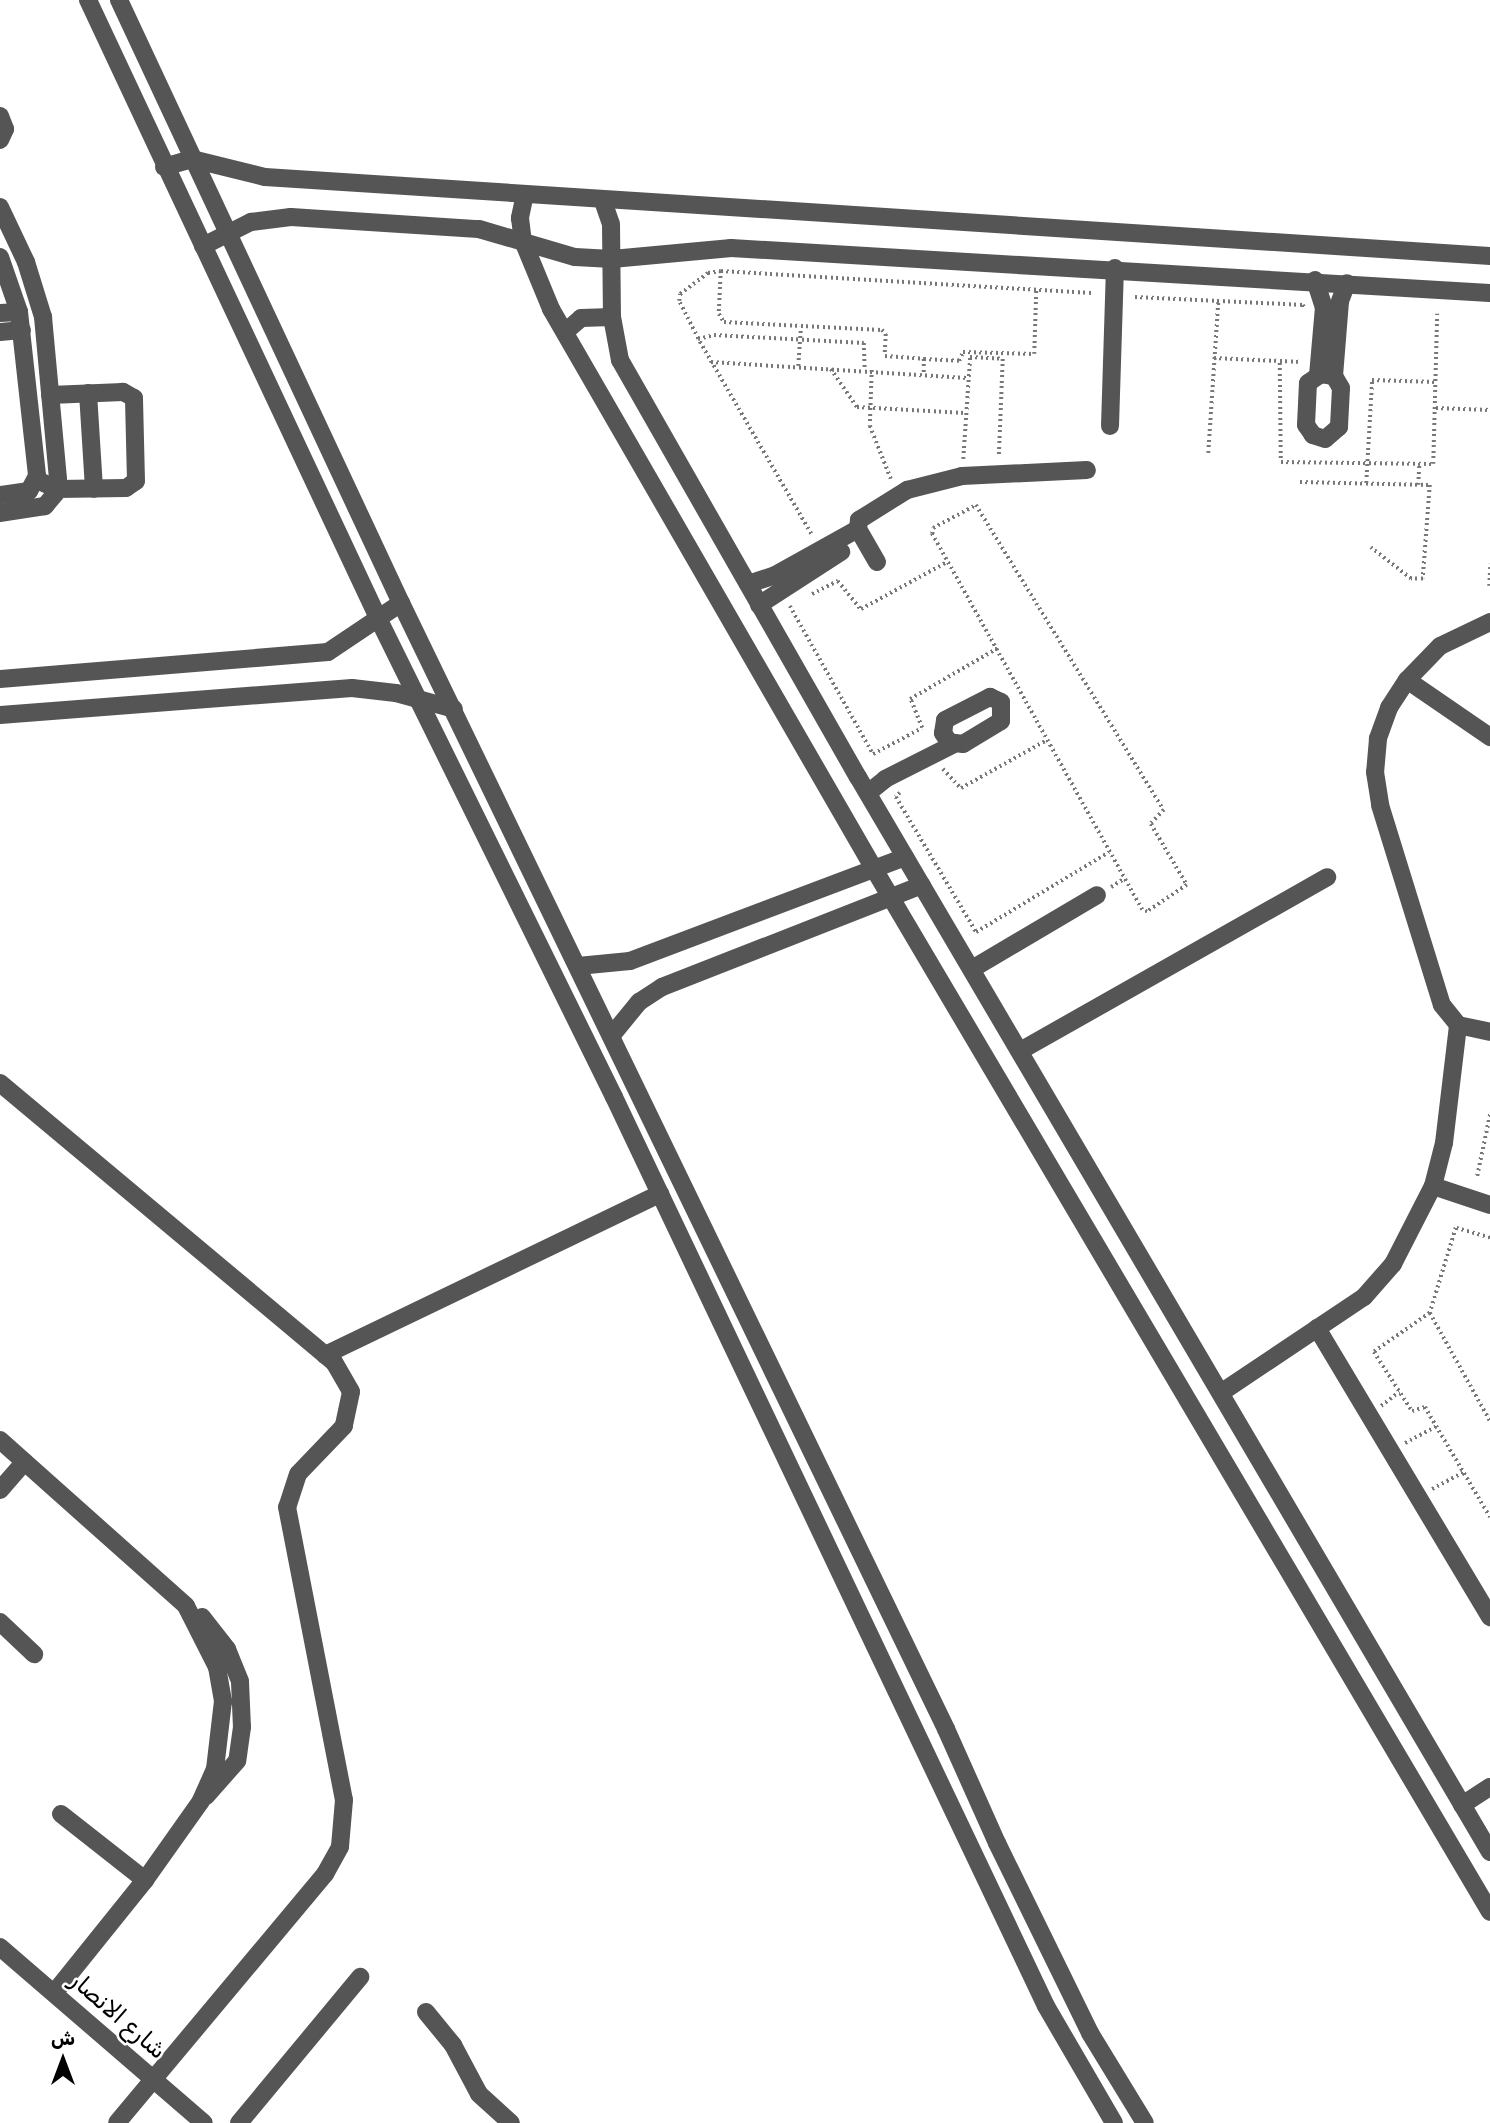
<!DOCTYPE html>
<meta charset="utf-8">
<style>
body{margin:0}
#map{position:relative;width:1490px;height:2123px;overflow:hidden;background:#fff;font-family:Rubik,Vazirmatn,sans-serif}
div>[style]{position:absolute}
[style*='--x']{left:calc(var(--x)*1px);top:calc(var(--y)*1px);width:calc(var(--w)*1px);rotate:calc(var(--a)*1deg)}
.path>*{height:3.5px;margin-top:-1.75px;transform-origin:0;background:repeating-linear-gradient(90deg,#777 0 2px,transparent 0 5.5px)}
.minor>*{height:18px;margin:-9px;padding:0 9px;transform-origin:9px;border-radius:9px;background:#555}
span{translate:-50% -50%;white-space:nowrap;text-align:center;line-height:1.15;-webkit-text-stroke:5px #fff;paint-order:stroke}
.street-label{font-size:24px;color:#000}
.north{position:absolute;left:28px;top:2025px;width:70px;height:70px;-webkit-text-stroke:5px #fff;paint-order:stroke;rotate:0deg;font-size:19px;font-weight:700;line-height:28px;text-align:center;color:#000}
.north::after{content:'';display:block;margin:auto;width:24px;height:32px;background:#000;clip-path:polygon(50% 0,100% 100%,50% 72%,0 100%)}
</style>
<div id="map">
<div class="path">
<div style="--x:721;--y:271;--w:43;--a:92.7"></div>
<div style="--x:719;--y:314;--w:9;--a:58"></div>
<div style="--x:724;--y:322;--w:158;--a:2.9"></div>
<div style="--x:882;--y:330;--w:6;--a:45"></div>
<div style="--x:886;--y:334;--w:22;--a:93"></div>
<div style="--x:885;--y:356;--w:39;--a:4"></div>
<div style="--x:924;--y:359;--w:35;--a:3"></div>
<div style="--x:959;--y:361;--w:10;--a:-66"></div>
<div style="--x:963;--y:352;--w:71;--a:1.6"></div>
<div style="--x:1034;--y:354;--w:64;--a:-88.2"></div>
<div style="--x:1135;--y:297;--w:168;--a:2.7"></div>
<div style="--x:1303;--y:305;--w:4;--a:63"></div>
<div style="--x:698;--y:339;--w:16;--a:-14"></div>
<div style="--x:714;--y:335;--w:150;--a:3.1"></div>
<div style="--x:864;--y:343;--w:27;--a:88"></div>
<div style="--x:1214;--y:358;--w:88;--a:2.6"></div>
<div style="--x:924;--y:359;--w:15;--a:90"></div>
<div style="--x:711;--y:362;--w:256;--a:3.6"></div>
<div style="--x:1280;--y:363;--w:99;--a:89.4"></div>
<div style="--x:1281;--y:462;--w:152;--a:0.8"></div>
<div style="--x:1433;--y:464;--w:150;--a:-88.5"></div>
<div style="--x:798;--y:366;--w:39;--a:-86"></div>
<div style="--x:831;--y:369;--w:46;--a:55.6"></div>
<div style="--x:857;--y:407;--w:108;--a:3.2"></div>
<div style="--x:872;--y:370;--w:56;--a:92"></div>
<div style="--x:870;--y:426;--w:57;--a:68.4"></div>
<div style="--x:1436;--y:408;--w:54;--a:2.1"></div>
<div style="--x:1208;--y:453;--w:151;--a:-86.2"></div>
<div style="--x:963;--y:459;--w:102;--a:-86.1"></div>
<div style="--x:970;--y:357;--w:33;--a:3"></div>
<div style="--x:1003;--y:359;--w:99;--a:92.3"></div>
<div style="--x:1300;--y:482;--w:130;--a:1.3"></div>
<div style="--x:1430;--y:485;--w:94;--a:94.3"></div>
<div style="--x:1423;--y:579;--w:12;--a:180"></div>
<div style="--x:1411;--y:579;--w:51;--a:-142.2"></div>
<div style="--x:1366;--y:483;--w:103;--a:-86.7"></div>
<div style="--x:1372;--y:380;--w:64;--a:1.8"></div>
<div style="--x:1418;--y:485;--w:20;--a:-87"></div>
<div style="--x:976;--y:505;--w:358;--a:58.4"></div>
<div style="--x:1164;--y:810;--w:19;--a:133"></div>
<div style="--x:1151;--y:824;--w:71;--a:59.5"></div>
<div style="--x:1187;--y:885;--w:48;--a:146"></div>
<div style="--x:1147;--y:912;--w:5;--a:-158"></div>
<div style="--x:1142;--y:910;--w:431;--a:-119.2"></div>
<div style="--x:932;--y:534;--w:6;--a:-81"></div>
<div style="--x:933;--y:528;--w:49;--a:-28.1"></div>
<div style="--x:811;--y:534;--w:225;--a:-120.1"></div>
<div style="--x:698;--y:339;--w:42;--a:-116.6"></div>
<div style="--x:679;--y:301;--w:7;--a:-82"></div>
<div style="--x:680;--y:294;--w:35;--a:-37"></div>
<div style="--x:708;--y:273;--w:13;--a:-9"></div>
<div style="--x:721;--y:271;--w:371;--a:3.4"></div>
<div style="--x:1489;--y:586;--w:22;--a:-87"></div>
<div style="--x:812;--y:594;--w:29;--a:-27"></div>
<div style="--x:838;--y:581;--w:36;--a:51"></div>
<div style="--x:861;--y:609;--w:98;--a:-28.7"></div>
<div style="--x:790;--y:606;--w:170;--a:60.7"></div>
<div style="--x:873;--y:754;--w:55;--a:-28"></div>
<div style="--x:922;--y:728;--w:31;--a:-112"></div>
<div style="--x:910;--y:699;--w:102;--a:-30.1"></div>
<div style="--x:943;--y:769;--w:26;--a:47"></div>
<div style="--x:961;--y:788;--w:98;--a:-29.2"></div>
<div style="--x:900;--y:793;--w:6;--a:135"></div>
<div style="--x:896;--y:797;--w:157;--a:59.3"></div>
<div style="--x:976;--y:932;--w:155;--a:-31"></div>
<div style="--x:1111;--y:887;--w:15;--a:-32"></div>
<div style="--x:1477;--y:1176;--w:63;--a:-78.2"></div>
<div style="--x:1490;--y:1238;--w:35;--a:-164"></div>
<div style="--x:1456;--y:1228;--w:89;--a:107"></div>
<div style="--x:1430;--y:1313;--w:68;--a:145.1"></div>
<div style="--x:1374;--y:1352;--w:70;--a:57.2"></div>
<div style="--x:1412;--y:1411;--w:14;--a:-17"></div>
<div style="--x:1425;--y:1407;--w:128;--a:59.4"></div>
<div style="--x:1430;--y:1313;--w:124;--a:60.9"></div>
<div style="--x:1381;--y:1406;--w:23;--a:-38"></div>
<div style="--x:1405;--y:1443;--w:36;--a:-28"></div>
<div style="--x:1432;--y:1489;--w:36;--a:-28"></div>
</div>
<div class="minor">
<div style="--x:88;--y:0;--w:683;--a:64.86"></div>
<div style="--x:378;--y:618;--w:534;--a:63.77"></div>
<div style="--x:614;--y:1097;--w:1006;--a:64.58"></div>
<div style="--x:1046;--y:2006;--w:135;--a:59.8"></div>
<div style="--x:119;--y:0;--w:666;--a:64.94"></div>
<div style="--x:401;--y:603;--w:1251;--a:64.17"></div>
<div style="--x:946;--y:1729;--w:125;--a:65.9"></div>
<div style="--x:997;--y:1843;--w:212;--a:63.9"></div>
<div style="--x:1090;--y:2033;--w:105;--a:58.6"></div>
<div style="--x:0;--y:116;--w:14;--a:69"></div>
<div style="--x:5;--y:129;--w:12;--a:114"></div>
<div style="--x:164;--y:167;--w:29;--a:-16"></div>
<div style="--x:192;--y:159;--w:75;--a:13.9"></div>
<div style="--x:265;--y:177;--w:1228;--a:3.69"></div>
<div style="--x:525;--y:194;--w:25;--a:102"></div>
<div style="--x:520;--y:218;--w:23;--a:83"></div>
<div style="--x:523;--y:241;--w:74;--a:67.6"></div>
<div style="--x:551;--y:309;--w:646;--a:60.02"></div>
<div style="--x:874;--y:869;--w:1211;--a:59.43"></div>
<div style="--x:603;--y:201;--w:24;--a:71"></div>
<div style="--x:611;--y:224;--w:93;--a:89.4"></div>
<div style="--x:612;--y:317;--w:44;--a:79.5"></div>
<div style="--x:620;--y:360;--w:480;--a:60.3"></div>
<div style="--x:858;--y:777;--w:1247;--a:59.55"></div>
<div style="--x:0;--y:207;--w:61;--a:64.7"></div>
<div style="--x:26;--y:262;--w:58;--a:72.8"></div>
<div style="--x:43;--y:317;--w:163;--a:84.7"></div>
<div style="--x:58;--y:479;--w:15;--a:101"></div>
<div style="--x:55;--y:494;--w:16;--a:130"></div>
<div style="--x:45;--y:506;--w:46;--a:171.2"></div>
<div style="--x:203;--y:246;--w:54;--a:-26.6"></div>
<div style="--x:251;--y:222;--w:40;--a:-7.1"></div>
<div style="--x:291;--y:217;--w:188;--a:3.7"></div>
<div style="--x:479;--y:229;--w:100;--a:16.3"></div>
<div style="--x:575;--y:257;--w:37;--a:3"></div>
<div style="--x:612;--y:259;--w:120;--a:-5.3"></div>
<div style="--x:731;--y:248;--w:760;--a:3.39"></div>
<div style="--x:0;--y:257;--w:58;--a:70.9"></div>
<div style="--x:19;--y:312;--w:165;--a:83.7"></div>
<div style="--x:37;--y:476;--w:17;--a:118"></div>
<div style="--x:29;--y:491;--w:29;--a:172"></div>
<div style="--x:1315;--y:280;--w:28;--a:72"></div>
<div style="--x:1324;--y:307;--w:68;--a:95"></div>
<div style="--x:0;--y:313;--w:19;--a:-3"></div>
<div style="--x:0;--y:332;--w:22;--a:-5"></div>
<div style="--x:565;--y:332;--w:21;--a:-41"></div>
<div style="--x:581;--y:318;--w:31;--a:-2"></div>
<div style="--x:1321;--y:374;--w:13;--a:9"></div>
<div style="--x:1334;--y:376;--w:14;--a:60"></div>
<div style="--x:1341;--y:388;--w:39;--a:93"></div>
<div style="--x:1339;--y:427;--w:18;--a:139"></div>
<div style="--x:1325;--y:439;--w:13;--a:-162"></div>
<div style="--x:1313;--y:435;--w:12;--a:-125"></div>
<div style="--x:1306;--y:425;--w:42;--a:-87.3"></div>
<div style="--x:1308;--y:383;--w:16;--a:-35"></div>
<div style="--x:1334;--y:376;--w:75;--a:-85.4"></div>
<div style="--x:1340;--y:301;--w:19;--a:-69"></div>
<div style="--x:88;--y:393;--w:96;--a:86.4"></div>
<div style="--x:1110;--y:426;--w:158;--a:-88.2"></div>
<div style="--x:37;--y:480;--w:22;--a:24"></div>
<div style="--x:57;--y:489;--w:69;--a:-0.8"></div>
<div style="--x:126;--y:488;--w:12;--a:-35"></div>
<div style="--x:136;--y:481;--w:83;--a:-91.4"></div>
<div style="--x:134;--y:398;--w:13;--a:-151"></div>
<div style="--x:123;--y:392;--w:73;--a:177.6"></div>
<div style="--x:877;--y:562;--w:38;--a:-120"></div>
<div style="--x:858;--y:529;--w:9;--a:-84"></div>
<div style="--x:859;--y:520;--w:57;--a:-32"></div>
<div style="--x:907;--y:490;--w:57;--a:-14.3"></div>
<div style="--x:962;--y:476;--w:125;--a:-2.7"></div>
<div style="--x:748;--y:584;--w:28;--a:-18"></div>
<div style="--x:775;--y:575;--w:95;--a:-29"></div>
<div style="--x:759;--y:605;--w:98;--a:-32.9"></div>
<div style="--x:1490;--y:622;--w:55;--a:154.4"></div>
<div style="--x:1440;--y:646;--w:47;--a:134.1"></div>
<div style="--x:1407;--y:680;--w:33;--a:123"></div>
<div style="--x:1389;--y:708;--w:33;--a:110"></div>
<div style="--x:1378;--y:739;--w:33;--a:95"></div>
<div style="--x:1375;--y:772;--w:33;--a:81"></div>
<div style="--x:1380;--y:805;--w:209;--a:72.8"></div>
<div style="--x:1442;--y:1005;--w:26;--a:51"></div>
<div style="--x:1458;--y:1025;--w:33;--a:12"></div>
<div style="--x:0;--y:679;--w:329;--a:-4.7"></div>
<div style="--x:328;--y:652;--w:88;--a:-33.9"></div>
<div style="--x:1407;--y:680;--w:101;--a:34.5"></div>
<div style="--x:990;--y:697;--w:12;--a:24"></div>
<div style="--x:1001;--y:702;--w:19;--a:90"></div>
<div style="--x:1001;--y:721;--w:44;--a:148.8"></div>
<div style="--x:963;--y:744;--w:14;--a:-172"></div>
<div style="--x:949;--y:742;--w:11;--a:-124"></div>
<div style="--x:943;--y:733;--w:13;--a:-81"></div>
<div style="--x:945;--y:720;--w:51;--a:-27.1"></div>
<div style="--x:0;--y:715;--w:353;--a:-4.4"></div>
<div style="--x:352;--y:688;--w:44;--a:6.5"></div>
<div style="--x:396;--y:693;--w:60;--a:15.4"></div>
<div style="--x:868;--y:793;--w:22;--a:-39"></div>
<div style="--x:885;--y:779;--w:77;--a:-26.9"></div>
<div style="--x:578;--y:966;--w:52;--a:-5.5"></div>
<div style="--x:630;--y:961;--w:294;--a:-20.7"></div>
<div style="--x:972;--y:969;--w:145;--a:-30.6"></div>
<div style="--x:612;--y:1035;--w:43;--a:-50.7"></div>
<div style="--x:639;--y:1002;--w:27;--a:-33"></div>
<div style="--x:662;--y:987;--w:279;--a:-21.4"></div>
<div style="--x:1020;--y:1051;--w:353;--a:-29.5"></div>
<div style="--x:0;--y:1083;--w:435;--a:39.9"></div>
<div style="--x:334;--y:1362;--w:34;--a:60"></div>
<div style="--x:351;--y:1392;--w:35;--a:102"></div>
<div style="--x:344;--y:1426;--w:66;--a:133.8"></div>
<div style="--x:298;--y:1474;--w:35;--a:108"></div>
<div style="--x:287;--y:1507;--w:298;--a:79"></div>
<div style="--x:344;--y:1800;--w:47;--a:94.9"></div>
<div style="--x:340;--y:1847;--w:31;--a:119"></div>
<div style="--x:325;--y:1874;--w:324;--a:129.9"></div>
<div style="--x:1433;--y:1186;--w:60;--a:18.4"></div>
<div style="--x:1317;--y:1328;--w:337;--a:59.1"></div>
<div style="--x:325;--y:1355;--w:372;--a:-25.7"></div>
<div style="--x:1222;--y:1392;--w:171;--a:-33.8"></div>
<div style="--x:1364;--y:1297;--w:44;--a:-48.7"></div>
<div style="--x:1393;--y:1264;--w:88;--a:-62.9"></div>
<div style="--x:1433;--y:1186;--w:44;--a:-75.7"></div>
<div style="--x:1444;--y:1143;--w:119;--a:-83.2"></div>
<div style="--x:0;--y:1440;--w:249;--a:41.7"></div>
<div style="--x:186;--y:1606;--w:68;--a:63.1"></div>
<div style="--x:217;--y:1667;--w:35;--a:80"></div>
<div style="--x:223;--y:1701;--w:68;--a:96.7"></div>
<div style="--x:215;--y:1769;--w:35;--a:114"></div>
<div style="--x:201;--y:1801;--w:97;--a:125.3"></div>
<div style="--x:145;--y:1880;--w:145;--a:128.8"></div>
<div style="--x:0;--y:1490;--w:37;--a:-49"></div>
<div style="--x:202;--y:1617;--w:41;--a:52"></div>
<div style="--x:227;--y:1649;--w:35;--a:68"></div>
<div style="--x:240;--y:1682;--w:45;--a:87.5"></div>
<div style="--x:242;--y:1727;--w:34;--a:98"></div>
<div style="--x:237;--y:1761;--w:47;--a:131.5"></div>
<div style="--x:0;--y:1622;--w:47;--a:43.3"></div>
<div style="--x:1462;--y:1805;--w:33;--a:-33"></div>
<div style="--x:61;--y:1814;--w:107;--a:38.2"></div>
<div style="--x:0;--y:1947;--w:269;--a:40.8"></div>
<div style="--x:426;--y:2012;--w:43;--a:50.7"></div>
<div style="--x:453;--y:2045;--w:55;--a:62"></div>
<div style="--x:479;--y:2094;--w:43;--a:42.2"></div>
<div style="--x:239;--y:2123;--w:190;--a:-50.3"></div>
</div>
<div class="street-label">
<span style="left:118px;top:2016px;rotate:41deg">شارع الانصار</span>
</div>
<div class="north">ش</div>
</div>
